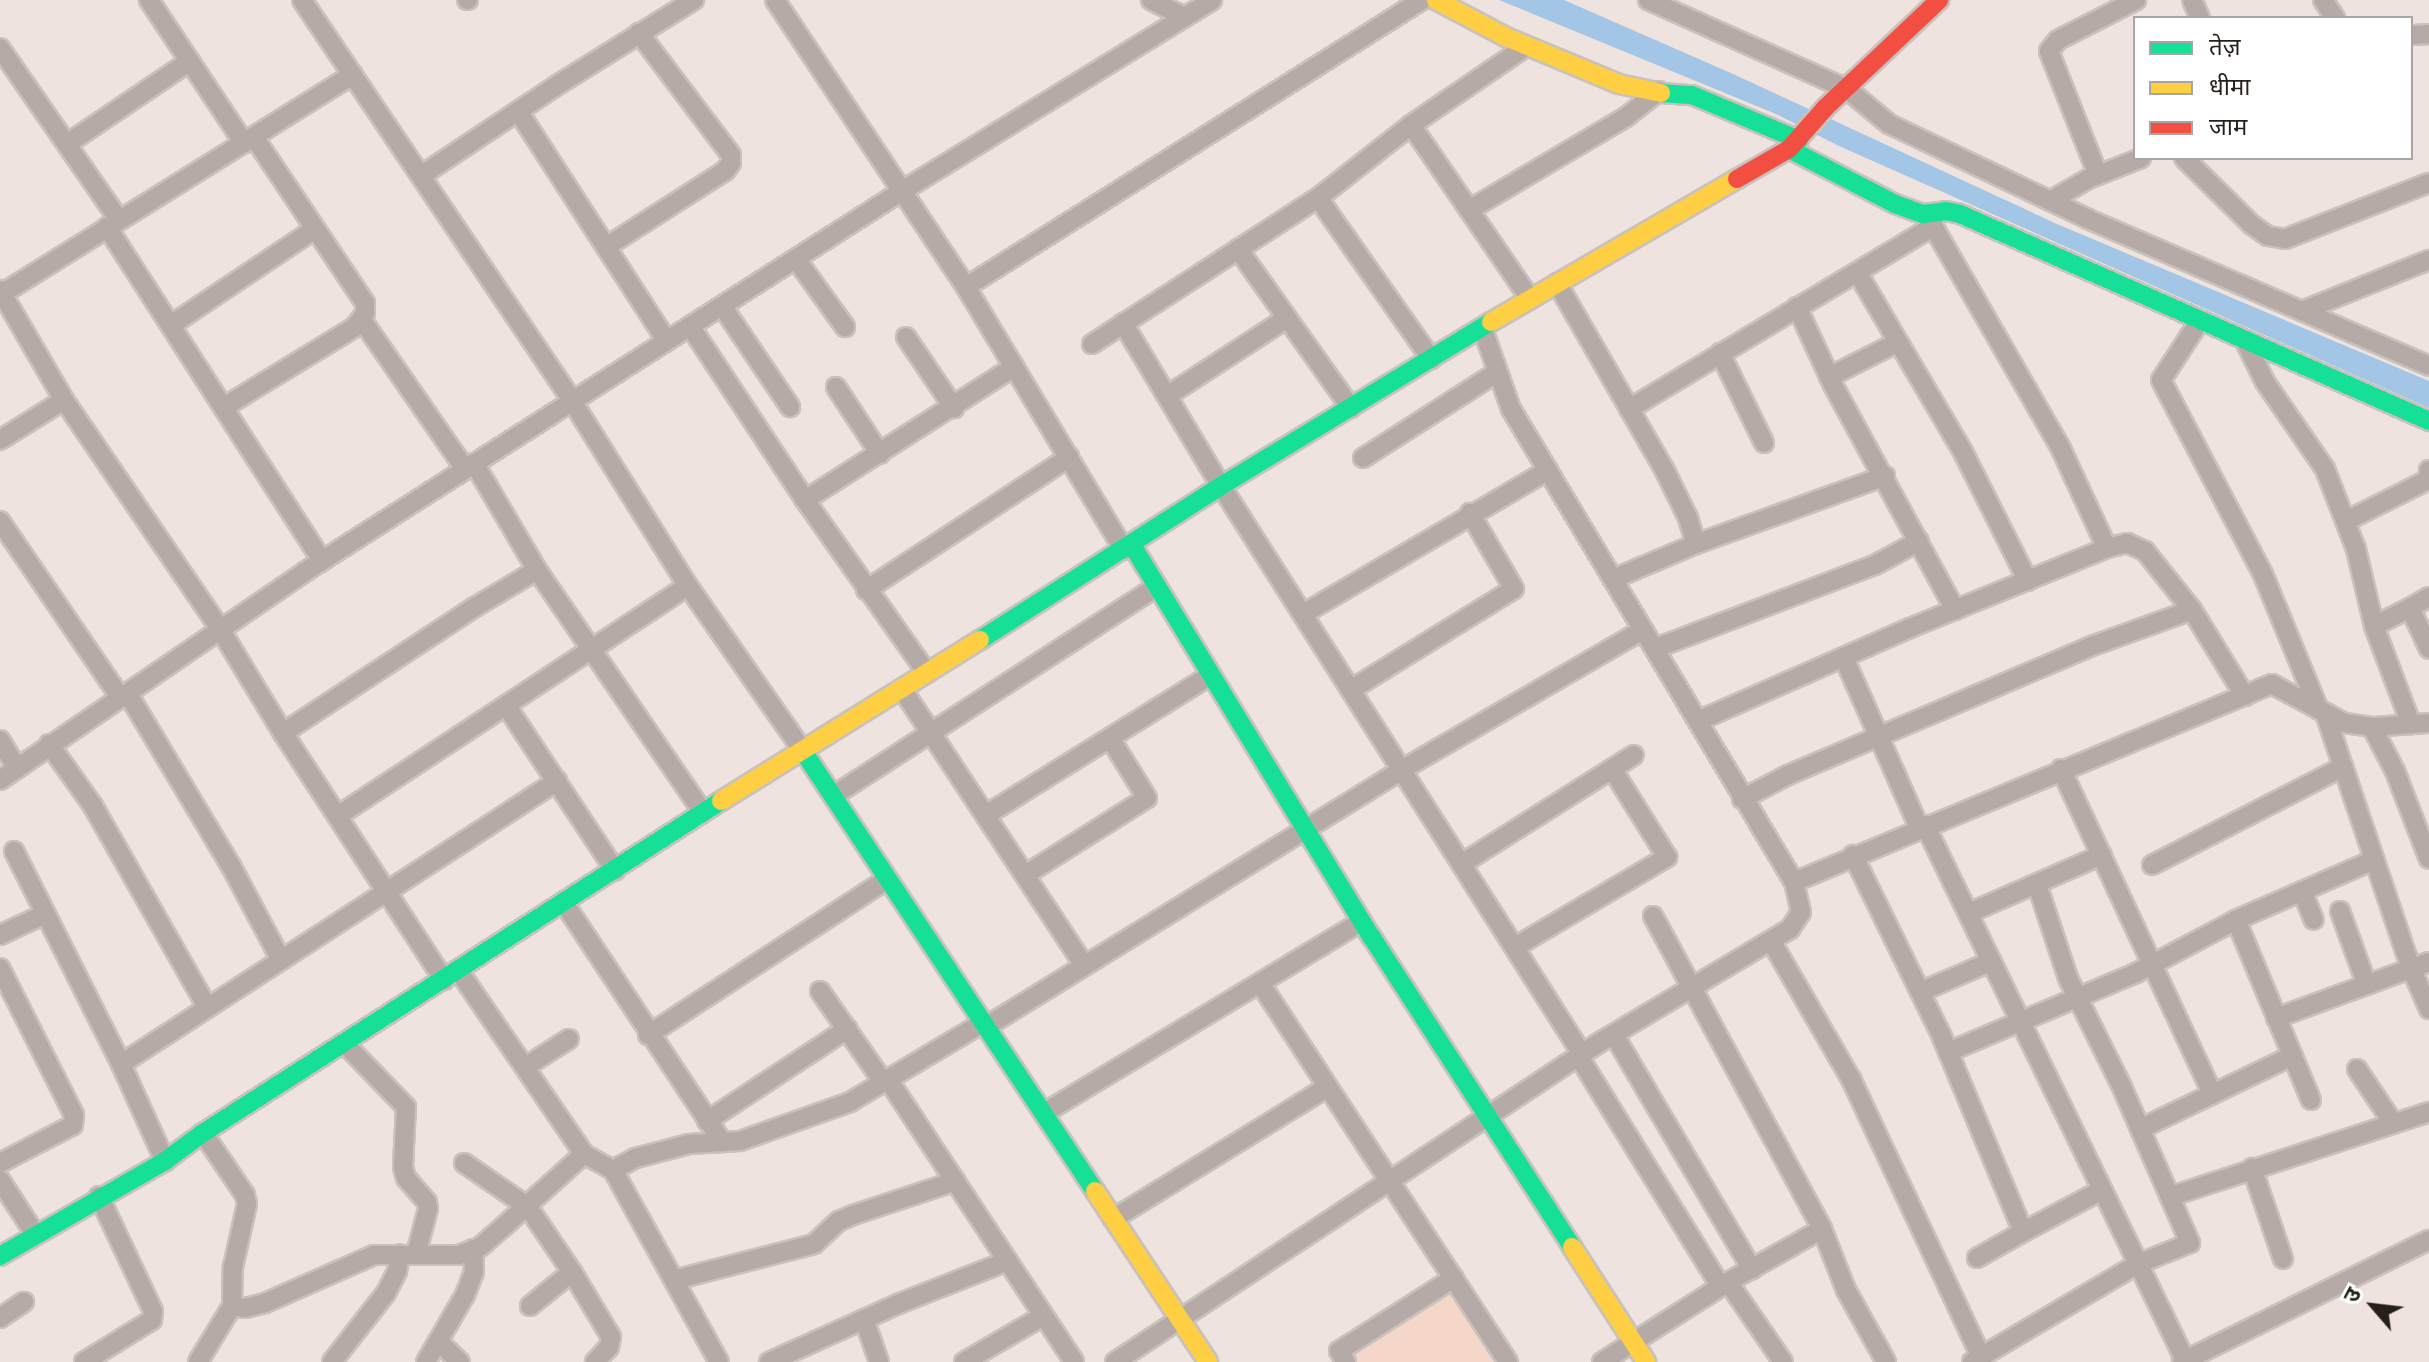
<!DOCTYPE html>
<meta charset="utf-8">
<style>
body{margin:0}
#map{position:relative;width:2429px;height:1362px;overflow:hidden;background:#eee3de;font-family:Lora,"Noto Sans Devanagari",serif}
div>[style]{position:absolute}
[style*='--x']{left:calc(var(--x)*1px);top:calc(var(--y)*1px);width:calc(var(--w)*1px);rotate:calc(var(--a)*1deg)}
.green>*{inset:0;background:#f5d7c9}
.water>*{inset:0;background:#a3c5e6}
.roads{filter:drop-shadow(2px 0 #c8c1bd) drop-shadow(-2px 0 #c8c1bd) drop-shadow(0 2px #c8c1bd) drop-shadow(0 -2px #c8c1bd)}
.street>*{height:18px;margin:-9px;padding:0 9px;transform-origin:9px;border-radius:9px;background:#b5aaa5}
.fast>*{height:18px;margin:-9px;padding:0 9px;transform-origin:9px;border-radius:9px;background:#16e098}
.slow>*{height:18px;margin:-9px;padding:0 9px;transform-origin:9px;border-radius:9px;background:#ffcf43}
.jam>*{height:18px;margin:-9px;padding:0 9px;transform-origin:9px;border-radius:9px;background:#f24e42}
span{translate:-50% -50%;white-space:nowrap;text-align:center;line-height:1.15;-webkit-text-stroke:6px #fff;paint-order:stroke}
.legend{position:absolute;left:2133px;top:16px;width:280px;height:144px;box-sizing:border-box;background:#fff;border:2px solid #a8a5a4;margin:0;padding:10px 14px;list-style:none;font-size:24px;color:#261f1b}
.legend li{display:flex;align-items:center;gap:16px;height:40px}
.legend b{width:40px;border:2px solid #a8a5a4}
.north{position:absolute;left:2333px;top:1266px;width:80px;height:80px;-webkit-text-stroke:6px #fff;paint-order:stroke;rotate:298deg;font-size:22px;font-weight:700;line-height:32px;text-align:center;color:#261f1b}
.north::after{content:'';display:block;margin:auto;width:28px;height:36px;background:#261f1b;clip-path:polygon(50% 0,100% 100%,50% 72%,0 100%)}
</style>
<div id="map">
<div class="green">
<div style="clip-path:polygon(1450px 1290px,1497px 1362px,1356px 1362px,1350px 1353px)"></div>
</div>
<div class="water">
<div style="clip-path:polygon(1499px 0,1564px 0,1733px 74px,2057px 224px,2429px 381px,2429px 408px,1839px 146px,1776px 114px)"></div>
</div>
<div class="roads">
<div class="street">
<div style="--x:149;--y:0;--w:172;--a:56.4"></div>
<div style="--x:302;--y:0;--w:483;--a:56"></div>
<div style="--x:572;--y:401;--w:218;--a:57.9"></div>
<div style="--x:688;--y:586;--w:201;--a:55.1"></div>
<div style="--x:467;--y:0;--w:1;--a:0"></div>
<div style="--x:1151;--y:0;--w:37;--a:27"></div>
<div style="--x:1648;--y:0;--w:218;--a:24.1"></div>
<div style="--x:1847;--y:89;--w:55;--a:39.8"></div>
<div style="--x:1889;--y:124;--w:221;--a:25.5"></div>
<div style="--x:2088;--y:219;--w:371;--a:23.3"></div>
<div style="--x:2192;--y:0;--w:20;--a:66"></div>
<div style="--x:2323;--y:0;--w:22;--a:56"></div>
<div style="--x:2414;--y:35;--w:15;--a:-4"></div>
<div style="--x:0;--y:48;--w:209;--a:55.3"></div>
<div style="--x:518;--y:111;--w:274;--a:57.1"></div>
<div style="--x:1411;--y:125;--w:211;--a:55.6"></div>
<div style="--x:67;--y:144;--w:148;--a:-34"></div>
<div style="--x:2184;--y:158;--w:95;--a:44.6"></div>
<div style="--x:2252;--y:225;--w:19;--a:35"></div>
<div style="--x:2268;--y:236;--w:17;--a:10"></div>
<div style="--x:2285;--y:239;--w:155;--a:-21.3"></div>
<div style="--x:422;--y:175;--w:164;--a:-33.6"></div>
<div style="--x:559;--y:84;--w:159;--a:-31.9"></div>
<div style="--x:2098;--y:175;--w:133;--a:-111.6"></div>
<div style="--x:2049;--y:51;--w:14;--a:-51"></div>
<div style="--x:2058;--y:40;--w:88;--a:-27.1"></div>
<div style="--x:1318;--y:198;--w:197;--a:54.9"></div>
<div style="--x:2050;--y:201;--w:44;--a:-30.1"></div>
<div style="--x:2088;--y:179;--w:57;--a:-21.6"></div>
<div style="--x:1469;--y:210;--w:182;--a:-30.6"></div>
<div style="--x:1626;--y:117;--w:42;--a:-38.2"></div>
<div style="--x:1933;--y:226;--w:257;--a:60.1"></div>
<div style="--x:2061;--y:449;--w:109;--a:65.1"></div>
<div style="--x:107;--y:227;--w:397;--a:57.2"></div>
<div style="--x:606;--y:247;--w:141;--a:-32.6"></div>
<div style="--x:725;--y:171;--w:10;--a:-53"></div>
<div style="--x:731;--y:163;--w:8;--a:-90"></div>
<div style="--x:731;--y:155;--w:153;--a:-127"></div>
<div style="--x:1238;--y:249;--w:195;--a:54.6"></div>
<div style="--x:796;--y:259;--w:84;--a:54.2"></div>
<div style="--x:1857;--y:272;--w:211;--a:59.5"></div>
<div style="--x:1964;--y:454;--w:142;--a:63.3"></div>
<div style="--x:1557;--y:283;--w:215;--a:60.1"></div>
<div style="--x:1664;--y:469;--w:55;--a:63.9"></div>
<div style="--x:1688;--y:518;--w:27;--a:73"></div>
<div style="--x:966;--y:287;--w:539;--a:-32.19"></div>
<div style="--x:0;--y:290;--w:127;--a:59.8"></div>
<div style="--x:64;--y:400;--w:277;--a:55.7"></div>
<div style="--x:220;--y:629;--w:122;--a:58.8"></div>
<div style="--x:283;--y:733;--w:295;--a:56.9"></div>
<div style="--x:0;--y:295;--w:416;--a:-32"></div>
<div style="--x:722;--y:306;--w:122;--a:56"></div>
<div style="--x:1797;--y:307;--w:86;--a:65.2"></div>
<div style="--x:1833;--y:385;--w:256;--a:61.5"></div>
<div style="--x:2302;--y:311;--w:137;--a:-21.9"></div>
<div style="--x:362;--y:320;--w:181;--a:55.3"></div>
<div style="--x:2199;--y:322;--w:69;--a:123.2"></div>
<div style="--x:2161;--y:380;--w:217;--a:62.3"></div>
<div style="--x:2262;--y:572;--w:149;--a:67.6"></div>
<div style="--x:1123;--y:323;--w:190;--a:59"></div>
<div style="--x:1221;--y:486;--w:673;--a:57.56"></div>
<div style="--x:171;--y:325;--w:173;--a:-33.7"></div>
<div style="--x:690;--y:326;--w:209;--a:56.5"></div>
<div style="--x:906;--y:337;--w:86;--a:55.9"></div>
<div style="--x:2246;--y:343;--w:43;--a:64"></div>
<div style="--x:2265;--y:382;--w:106;--a:55.4"></div>
<div style="--x:2325;--y:469;--w:86;--a:68.8"></div>
<div style="--x:2356;--y:549;--w:79;--a:76.8"></div>
<div style="--x:2374;--y:626;--w:105;--a:69.3"></div>
<div style="--x:1092;--y:344;--w:269;--a:-32.9"></div>
<div style="--x:1318;--y:198;--w:118;--a:-38.1"></div>
<div style="--x:1411;--y:125;--w:140;--a:-34.3"></div>
<div style="--x:1720;--y:353;--w:100;--a:63.9"></div>
<div style="--x:1829;--y:377;--w:77;--a:-26.9"></div>
<div style="--x:836;--y:387;--w:80;--a:56.7"></div>
<div style="--x:1167;--y:396;--w:143;--a:-33"></div>
<div style="--x:224;--y:407;--w:153;--a:-31.4"></div>
<div style="--x:355;--y:327;--w:17;--a:-54"></div>
<div style="--x:365;--y:313;--w:10;--a:-90"></div>
<div style="--x:365;--y:303;--w:200;--a:-123.8"></div>
<div style="--x:1629;--y:409;--w:355;--a:-31"></div>
<div style="--x:1933;--y:226;--w:12;--a:-90"></div>
<div style="--x:0;--y:440;--w:75;--a:-32"></div>
<div style="--x:1363;--y:458;--w:158;--a:-32.6"></div>
<div style="--x:474;--y:463;--w:124;--a:59.5"></div>
<div style="--x:537;--y:570;--w:293;--a:55.6"></div>
<div style="--x:0;--y:521;--w:213;--a:55.7"></div>
<div style="--x:2346;--y:521;--w:92;--a:-26.6"></div>
<div style="--x:2428;--y:480;--w:10;--a:-84"></div>
<div style="--x:1124;--y:550;--w:307;--a:-121"></div>
<div style="--x:966;--y:287;--w:115;--a:-123.7"></div>
<div style="--x:902;--y:191;--w:364;--a:-31.6"></div>
<div style="--x:1613;--y:579;--w:90;--a:-22.9"></div>
<div style="--x:1696;--y:544;--w:201;--a:-19.8"></div>
<div style="--x:866;--y:590;--w:243;--a:-33.2"></div>
<div style="--x:2410;--y:608;--w:22;--a:-30"></div>
<div style="--x:1303;--y:614;--w:284;--a:-30.4"></div>
<div style="--x:2374;--y:626;--w:40;--a:-26.6"></div>
<div style="--x:2410;--y:608;--w:45;--a:65.1"></div>
<div style="--x:1656;--y:648;--w:234;--a:-20.8"></div>
<div style="--x:1875;--y:565;--w:50;--a:-28.6"></div>
<div style="--x:1844;--y:658;--w:185;--a:66.1"></div>
<div style="--x:927;--y:673;--w:212;--a:-125.2"></div>
<div style="--x:805;--y:500;--w:248;--a:-32.5"></div>
<div style="--x:902;--y:689;--w:331;--a:56.6"></div>
<div style="--x:1352;--y:689;--w:190;--a:-31.7"></div>
<div style="--x:1514;--y:589;--w:88;--a:-120.1"></div>
<div style="--x:128;--y:694;--w:200;--a:59.1"></div>
<div style="--x:231;--y:866;--w:104;--a:62"></div>
<div style="--x:507;--y:707;--w:196;--a:56.5"></div>
<div style="--x:2325;--y:713;--w:269;--a:71.4"></div>
<div style="--x:2411;--y:968;--w:45;--a:66.3"></div>
<div style="--x:1698;--y:721;--w:232;--a:-23.7"></div>
<div style="--x:1910;--y:628;--w:213;--a:-22.1"></div>
<div style="--x:2107;--y:548;--w:21;--a:-14"></div>
<div style="--x:2127;--y:543;--w:20;--a:24"></div>
<div style="--x:2145;--y:551;--w:75;--a:51.5"></div>
<div style="--x:2192;--y:610;--w:101;--a:58.4"></div>
<div style="--x:2372;--y:727;--w:50;--a:62.4"></div>
<div style="--x:2395;--y:771;--w:94;--a:68.9"></div>
<div style="--x:283;--y:733;--w:230;--a:-33.3"></div>
<div style="--x:475;--y:607;--w:72;--a:-30.8"></div>
<div style="--x:0;--y:740;--w:33;--a:59"></div>
<div style="--x:49;--y:744;--w:76;--a:54.6"></div>
<div style="--x:93;--y:806;--w:231;--a:60.4"></div>
<div style="--x:2061;--y:769;--w:357;--a:65"></div>
<div style="--x:0;--y:780;--w:371;--a:-34.3"></div>
<div style="--x:306;--y:571;--w:707;--a:-32.52"></div>
<div style="--x:902;--y:191;--w:229;--a:-123.6"></div>
<div style="--x:833;--y:796;--w:386;--a:-32.9"></div>
<div style="--x:1742;--y:799;--w:52;--a:-27.6"></div>
<div style="--x:1788;--y:775;--w:330;--a:-23"></div>
<div style="--x:2092;--y:646;--w:106;--a:-19.8"></div>
<div style="--x:339;--y:815;--w:417;--a:-33.3"></div>
<div style="--x:986;--y:815;--w:265;--a:-31.9"></div>
<div style="--x:1925;--y:825;--w:597;--a:64.08"></div>
<div style="--x:14;--y:851;--w:238;--a:63.3"></div>
<div style="--x:121;--y:1064;--w:107;--a:65.6"></div>
<div style="--x:1853;--y:855;--w:203;--a:63.9"></div>
<div style="--x:1942;--y:1037;--w:211;--a:67.4"></div>
<div style="--x:2023;--y:1232;--w:89;--a:-28"></div>
<div style="--x:1463;--y:863;--w:202;--a:-32.3"></div>
<div style="--x:2152;--y:865;--w:215;--a:-27.2"></div>
<div style="--x:1025;--y:875;--w:144;--a:-32.3"></div>
<div style="--x:1147;--y:798;--w:70;--a:-121.7"></div>
<div style="--x:1794;--y:882;--w:517;--a:-22.5"></div>
<div style="--x:2272;--y:684;--w:82;--a:28.4"></div>
<div style="--x:2344;--y:723;--w:28;--a:8"></div>
<div style="--x:2372;--y:727;--w:57;--a:-4"></div>
<div style="--x:2302;--y:891;--w:31;--a:68"></div>
<div style="--x:564;--y:903;--w:287;--a:56.5"></div>
<div style="--x:2340;--y:911;--w:77;--a:70.1"></div>
<div style="--x:1969;--y:913;--w:145;--a:-23.6"></div>
<div style="--x:1653;--y:916;--w:356;--a:61.6"></div>
<div style="--x:1822;--y:1229;--w:66;--a:68.5"></div>
<div style="--x:1846;--y:1290;--w:82;--a:60.9"></div>
<div style="--x:2236;--y:920;--w:195;--a:67.4"></div>
<div style="--x:0;--y:935;--w:50;--a:-25"></div>
<div style="--x:1771;--y:941;--w:160;--a:59.9"></div>
<div style="--x:1851;--y:1079;--w:306;--a:64.9"></div>
<div style="--x:1515;--y:947;--w:177;--a:-30.6"></div>
<div style="--x:1667;--y:857;--w:104;--a:-122"></div>
<div style="--x:0;--y:968;--w:165;--a:63.3"></div>
<div style="--x:74;--y:1115;--w:10;--a:96"></div>
<div style="--x:73;--y:1125;--w:82;--a:152.5"></div>
<div style="--x:458;--y:970;--w:223;--a:55.6"></div>
<div style="--x:584;--y:1154;--w:33;--a:29"></div>
<div style="--x:613;--y:1170;--w:219;--a:61.1"></div>
<div style="--x:1260;--y:983;--w:453;--a:56.8"></div>
<div style="--x:820;--y:991;--w:112;--a:55.2"></div>
<div style="--x:1920;--y:992;--w:78;--a:-23.3"></div>
<div style="--x:2276;--y:1018;--w:163;--a:-20.1"></div>
<div style="--x:987;--y:1026;--w:489;--a:-31.7"></div>
<div style="--x:1403;--y:769;--w:277;--a:-30.1"></div>
<div style="--x:648;--y:1035;--w:285;--a:-33.1"></div>
<div style="--x:1614;--y:1035;--w:272;--a:59.5"></div>
<div style="--x:344;--y:1043;--w:89;--a:45.9"></div>
<div style="--x:406;--y:1107;--w:60;--a:92.9"></div>
<div style="--x:403;--y:1167;--w:11;--a:75"></div>
<div style="--x:406;--y:1178;--w:32;--a:49"></div>
<div style="--x:427;--y:1202;--w:7;--a:82"></div>
<div style="--x:428;--y:1209;--w:47;--a:104.9"></div>
<div style="--x:1948;--y:1052;--w:204;--a:-22.8"></div>
<div style="--x:2136;--y:973;--w:113;--a:-27.9"></div>
<div style="--x:2236;--y:920;--w:150;--a:-23.5"></div>
<div style="--x:1579;--y:1057;--w:270;--a:58.3"></div>
<div style="--x:121;--y:1064;--w:520;--a:-32.99"></div>
<div style="--x:525;--y:1067;--w:52;--a:-32.5"></div>
<div style="--x:2357;--y:1069;--w:65;--a:56.3"></div>
<div style="--x:889;--y:1081;--w:336;--a:56.6"></div>
<div style="--x:1044;--y:1113;--w:371;--a:-31.1"></div>
<div style="--x:707;--y:1121;--w:168;--a:-33.3"></div>
<div style="--x:2140;--y:1129;--w:169;--a:-25.7"></div>
<div style="--x:464;--y:1163;--w:78;--a:34.5"></div>
<div style="--x:528;--y:1207;--w:78;--a:55.9"></div>
<div style="--x:572;--y:1272;--w:76;--a:59"></div>
<div style="--x:611;--y:1337;--w:10;--a:101"></div>
<div style="--x:609;--y:1347;--w:21;--a:133"></div>
<div style="--x:2252;--y:1168;--w:96;--a:71.2"></div>
<div style="--x:613;--y:1170;--w:26;--a:-28"></div>
<div style="--x:636;--y:1158;--w:55;--a:-14.8"></div>
<div style="--x:689;--y:1144;--w:51;--a:-3.4"></div>
<div style="--x:740;--y:1141;--w:117;--a:-19.5"></div>
<div style="--x:850;--y:1102;--w:156;--a:-30.8"></div>
<div style="--x:0;--y:1180;--w:64;--a:57.1"></div>
<div style="--x:2172;--y:1196;--w:270;--a:-18.1"></div>
<div style="--x:1113;--y:1219;--w:250;--a:-31.6"></div>
<div style="--x:1977;--y:1258;--w:53;--a:-29.5"></div>
<div style="--x:674;--y:1280;--w:145;--a:-14.4"></div>
<div style="--x:814;--y:1244;--w:34;--a:-43"></div>
<div style="--x:839;--y:1221;--w:15;--a:-23"></div>
<div style="--x:853;--y:1215;--w:108;--a:-18.3"></div>
<div style="--x:1728;--y:1282;--w:97;--a:55.5"></div>
<div style="--x:232;--y:1306;--w:13;--a:9"></div>
<div style="--x:245;--y:1308;--w:21;--a:-14"></div>
<div style="--x:265;--y:1303;--w:119;--a:-23.8"></div>
<div style="--x:374;--y:1255;--w:85;--a:0"></div>
<div style="--x:459;--y:1255;--w:22;--a:-21"></div>
<div style="--x:480;--y:1247;--w:29;--a:-41"></div>
<div style="--x:502;--y:1228;--w:110;--a:-42.1"></div>
<div style="--x:530;--y:1306;--w:54;--a:-39"></div>
<div style="--x:0;--y:1318;--w:29;--a:-34"></div>
<div style="--x:864;--y:1319;--w:46;--a:70.8"></div>
<div style="--x:439;--y:1342;--w:29;--a:44"></div>
<div style="--x:84;--y:1362;--w:80;--a:-31.7"></div>
<div style="--x:152;--y:1320;--w:9;--a:-84"></div>
<div style="--x:153;--y:1311;--w:127;--a:-115.2"></div>
<div style="--x:198;--y:1362;--w:66;--a:-58.7"></div>
<div style="--x:232;--y:1306;--w:39;--a:-89"></div>
<div style="--x:233;--y:1267;--w:65;--a:-77.5"></div>
<div style="--x:247;--y:1204;--w:9;--a:-103"></div>
<div style="--x:245;--y:1195;--w:75;--a:-124.1"></div>
<div style="--x:332;--y:1362;--w:88;--a:-52"></div>
<div style="--x:386;--y:1293;--w:25;--a:-63"></div>
<div style="--x:397;--y:1271;--w:17;--a:-80"></div>
<div style="--x:426;--y:1362;--w:78;--a:-59.8"></div>
<div style="--x:465;--y:1295;--w:25;--a:-69"></div>
<div style="--x:474;--y:1272;--w:23;--a:-92"></div>
<div style="--x:769;--y:1362;--w:141;--a:-24.2"></div>
<div style="--x:898;--y:1304;--w:118;--a:-21.4"></div>
<div style="--x:964;--y:1362;--w:91;--a:-30.2"></div>
<div style="--x:1115;--y:1362;--w:577;--a:-33.41"></div>
<div style="--x:1597;--y:1044;--w:225;--a:-30.8"></div>
<div style="--x:1790;--y:929;--w:20;--a:-57"></div>
<div style="--x:1801;--y:912;--w:31;--a:-103"></div>
<div style="--x:1794;--y:882;--w:551;--a:-120.89"></div>
<div style="--x:1511;--y:409;--w:84;--a:-109.5"></div>
<div style="--x:1346;--y:1362;--w:13;--a:-122"></div>
<div style="--x:1339;--y:1351;--w:136;--a:-32.4"></div>
<div style="--x:1602;--y:1362;--w:149;--a:-32.4"></div>
<div style="--x:1728;--y:1282;--w:108;--a:-29.4"></div>
<div style="--x:1972;--y:1362;--w:193;--a:-30.6"></div>
<div style="--x:2138;--y:1264;--w:56;--a:-22"></div>
<div style="--x:2190;--y:1243;--w:170;--a:-113.6"></div>
<div style="--x:2122;--y:1087;--w:122;--a:-116.4"></div>
<div style="--x:2068;--y:978;--w:99;--a:-108.3"></div>
<div style="--x:2182;--y:1362;--w:275;--a:-26.3"></div>
</div>
<div class="fast">
<div style="--x:1661;--y:93;--w:31;--a:4"></div>
<div style="--x:1692;--y:95;--w:116;--a:22.8"></div>
<div style="--x:1789;--y:149;--w:119;--a:27.4"></div>
<div style="--x:1895;--y:204;--w:30;--a:20"></div>
<div style="--x:1923;--y:214;--w:23;--a:-7"></div>
<div style="--x:1946;--y:211;--w:14;--a:12"></div>
<div style="--x:1960;--y:214;--w:513;--a:23.81"></div>
<div style="--x:1132;--y:545;--w:458;--a:58.6"></div>
<div style="--x:1371;--y:936;--w:370;--a:57.1"></div>
<div style="--x:980;--y:640;--w:286;--a:-32.6"></div>
<div style="--x:1221;--y:486;--w:316;--a:-31.3"></div>
<div style="--x:803;--y:751;--w:528;--a:56.43"></div>
<div style="--x:0;--y:1256;--w:190;--a:-29.9"></div>
<div style="--x:165;--y:1161;--w:47;--a:-36.4"></div>
<div style="--x:203;--y:1133;--w:615;--a:-32.66"></div>
</div>
<div class="slow">
<div style="--x:1436;--y:0;--w:79;--a:27.9"></div>
<div style="--x:1506;--y:37;--w:122;--a:22.6"></div>
<div style="--x:1619;--y:84;--w:43;--a:12.1"></div>
<div style="--x:1491;--y:322;--w:285;--a:-30.2"></div>
<div style="--x:721;--y:801;--w:305;--a:-31.9"></div>
<div style="--x:1095;--y:1191;--w:205;--a:56.5"></div>
<div style="--x:1572;--y:1247;--w:137;--a:57.2"></div>
</div>
<div class="jam">
<div style="--x:1737;--y:179;--w:60;--a:-30"></div>
<div style="--x:1789;--y:149;--w:56;--a:-48.6"></div>
<div style="--x:1826;--y:107;--w:156;--a:-43.4"></div>
</div>
</div>
<ul class="legend">
<li><b style="height:10px;background:#16e098"></b>तेज़</li>
<li><b style="height:10px;background:#ffcf43"></b>धीमा</li>
<li><b style="height:10px;background:#f24e42"></b>जाम</li>
</ul>
<div class="north">उ</div>
</div>
